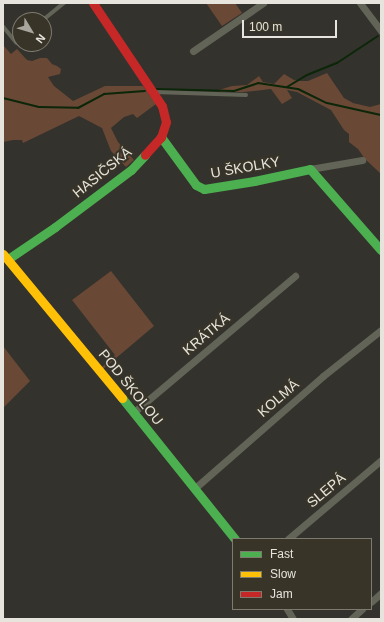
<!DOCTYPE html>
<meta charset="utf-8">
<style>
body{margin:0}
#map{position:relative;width:384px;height:622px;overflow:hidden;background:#34322c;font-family:Arial,sans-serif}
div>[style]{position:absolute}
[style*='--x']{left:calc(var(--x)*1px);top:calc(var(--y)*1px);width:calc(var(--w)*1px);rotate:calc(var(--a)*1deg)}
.green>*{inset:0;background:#694836}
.stream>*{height:2px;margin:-1px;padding:0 1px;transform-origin:1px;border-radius:1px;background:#0b2608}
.lane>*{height:3.5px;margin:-1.75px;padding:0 1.75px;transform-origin:1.75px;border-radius:1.75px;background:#636458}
.street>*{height:7px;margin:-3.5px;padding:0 3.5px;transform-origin:3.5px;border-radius:3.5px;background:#636458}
.fast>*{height:9px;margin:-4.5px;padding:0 4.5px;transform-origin:4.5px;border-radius:4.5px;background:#4caf50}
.slow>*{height:9px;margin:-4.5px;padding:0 4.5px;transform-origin:4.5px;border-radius:4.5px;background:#ffc107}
.jam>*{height:9px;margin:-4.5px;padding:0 4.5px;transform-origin:4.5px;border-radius:4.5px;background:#c62828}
span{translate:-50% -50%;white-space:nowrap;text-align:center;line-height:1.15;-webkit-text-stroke:4px #383428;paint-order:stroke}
.street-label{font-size:14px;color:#e6e4dc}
.frame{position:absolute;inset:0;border:4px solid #e6e4dc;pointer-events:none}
.legend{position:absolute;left:232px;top:538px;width:140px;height:72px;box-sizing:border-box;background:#383428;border:1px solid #7e7a70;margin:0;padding:5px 7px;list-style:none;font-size:12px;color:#e6e4dc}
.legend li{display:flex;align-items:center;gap:8px;height:20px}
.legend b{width:20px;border:1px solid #7e7a70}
.north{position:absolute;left:12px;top:12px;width:40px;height:40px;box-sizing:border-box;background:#383428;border:1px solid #7e7a70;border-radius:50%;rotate:128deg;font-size:11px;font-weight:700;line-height:16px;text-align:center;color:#e6e4dc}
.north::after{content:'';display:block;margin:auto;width:14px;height:18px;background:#a8a69e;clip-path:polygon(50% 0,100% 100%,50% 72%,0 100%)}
.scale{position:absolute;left:242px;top:20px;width:95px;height:18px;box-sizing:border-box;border:2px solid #e6e4dc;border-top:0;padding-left:5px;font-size:12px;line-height:14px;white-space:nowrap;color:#e6e4dc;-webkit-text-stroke:3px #383428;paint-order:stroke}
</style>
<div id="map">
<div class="green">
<div style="clip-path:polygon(206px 3px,235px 3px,242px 13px,222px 26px)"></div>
<div style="clip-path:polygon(3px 45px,11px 54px,17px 49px,27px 60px,32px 61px,40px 58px,47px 58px,52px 64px,57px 66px,61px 69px,60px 74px,48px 77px,54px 86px,73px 101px,105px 86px,143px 86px,156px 104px,137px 118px,133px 114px,124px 117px,111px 128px,118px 142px,134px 160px,126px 167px,111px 151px,102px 128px,79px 116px,23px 143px,22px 140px,13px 140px,3px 142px)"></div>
<div style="clip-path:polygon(327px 73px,344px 98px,353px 103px,370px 107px,381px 104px,380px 173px,365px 159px,358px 149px,349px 142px,349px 134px,344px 130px,331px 110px,297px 92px,287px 90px,292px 98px,282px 104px,271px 89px,244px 92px,220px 92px,219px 90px,232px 86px,247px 85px,259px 76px,263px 82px,274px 84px,284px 74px,294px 80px,301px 81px,308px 81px)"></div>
<div style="clip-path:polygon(111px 271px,154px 326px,102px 370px,101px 368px,115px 355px,72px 300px)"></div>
<div style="clip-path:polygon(3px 346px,30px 381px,3px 408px)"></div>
</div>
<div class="stream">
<div style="--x:287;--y:87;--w:23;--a:-31"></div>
<div style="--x:307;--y:75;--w:32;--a:-22"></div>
<div style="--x:337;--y:63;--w:49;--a:-33.4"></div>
<div style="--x:155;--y:89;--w:79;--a:1.5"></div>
<div style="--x:234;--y:91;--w:25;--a:-18"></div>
<div style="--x:258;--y:83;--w:40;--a:8.5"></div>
<div style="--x:298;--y:89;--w:32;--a:26"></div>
<div style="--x:327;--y:103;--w:55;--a:12.5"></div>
<div style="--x:3;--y:98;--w:37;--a:14"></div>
<div style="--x:39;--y:107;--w:39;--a:1"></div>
<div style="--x:78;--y:108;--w:30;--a:-28"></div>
<div style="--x:104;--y:94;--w:41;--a:-4.2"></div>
</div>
<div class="lane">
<div style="--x:43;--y:20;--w:27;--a:-39"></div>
<div style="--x:3;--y:26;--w:21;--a:51"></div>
<div style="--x:16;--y:42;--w:6;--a:-45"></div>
<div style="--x:155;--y:92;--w:91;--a:1.9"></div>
</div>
<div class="street">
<div style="--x:360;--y:3;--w:35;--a:53"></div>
<div style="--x:193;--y:51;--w:85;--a:-34.4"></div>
<div style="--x:310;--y:169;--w:53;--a:-9.8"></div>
<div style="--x:134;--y:412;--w:211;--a:-40.2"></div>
<div style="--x:195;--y:488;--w:170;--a:-41.2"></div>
<div style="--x:323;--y:376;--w:74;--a:-38.4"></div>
<div style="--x:288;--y:539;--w:122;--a:-40.3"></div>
<div style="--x:371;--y:602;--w:13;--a:-42"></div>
<div style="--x:287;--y:609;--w:12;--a:59"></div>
<div style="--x:351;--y:619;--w:15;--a:-42"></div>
</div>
<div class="fast">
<div style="--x:161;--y:137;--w:59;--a:53.9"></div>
<div style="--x:196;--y:185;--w:9;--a:27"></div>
<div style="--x:204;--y:189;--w:51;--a:-9.1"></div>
<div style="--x:254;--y:181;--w:57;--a:-12.1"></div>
<div style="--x:310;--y:169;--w:108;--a:48.8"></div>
<div style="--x:8;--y:259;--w:57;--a:-34.2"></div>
<div style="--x:55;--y:227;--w:95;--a:-36.9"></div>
<div style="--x:131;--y:170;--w:21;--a:-47"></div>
<div style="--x:122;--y:398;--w:181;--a:51.3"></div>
</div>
<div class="slow">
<div style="--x:3;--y:254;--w:187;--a:50.4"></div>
</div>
<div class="jam">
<div style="--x:93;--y:3;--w:124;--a:56.2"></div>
<div style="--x:162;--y:106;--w:16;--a:76"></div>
<div style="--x:166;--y:122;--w:16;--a:108"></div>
<div style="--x:161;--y:137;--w:24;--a:132"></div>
</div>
<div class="street-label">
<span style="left:245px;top:167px;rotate:-10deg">U ŠKOLKY</span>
<span style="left:102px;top:172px;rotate:-39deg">HASIČSKÁ</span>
<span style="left:206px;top:334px;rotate:-40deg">KRÁTKÁ</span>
<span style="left:131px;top:387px;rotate:51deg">POD ŠKOLOU</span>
<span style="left:278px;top:398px;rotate:-41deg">KOLMÁ</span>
<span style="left:326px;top:490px;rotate:-40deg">SLEPÁ</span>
</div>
<div class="frame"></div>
<ul class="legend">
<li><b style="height:5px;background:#4caf50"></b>Fast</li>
<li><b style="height:5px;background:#ffc107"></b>Slow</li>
<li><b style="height:5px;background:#c62828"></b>Jam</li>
</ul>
<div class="north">N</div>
<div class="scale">100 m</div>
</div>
